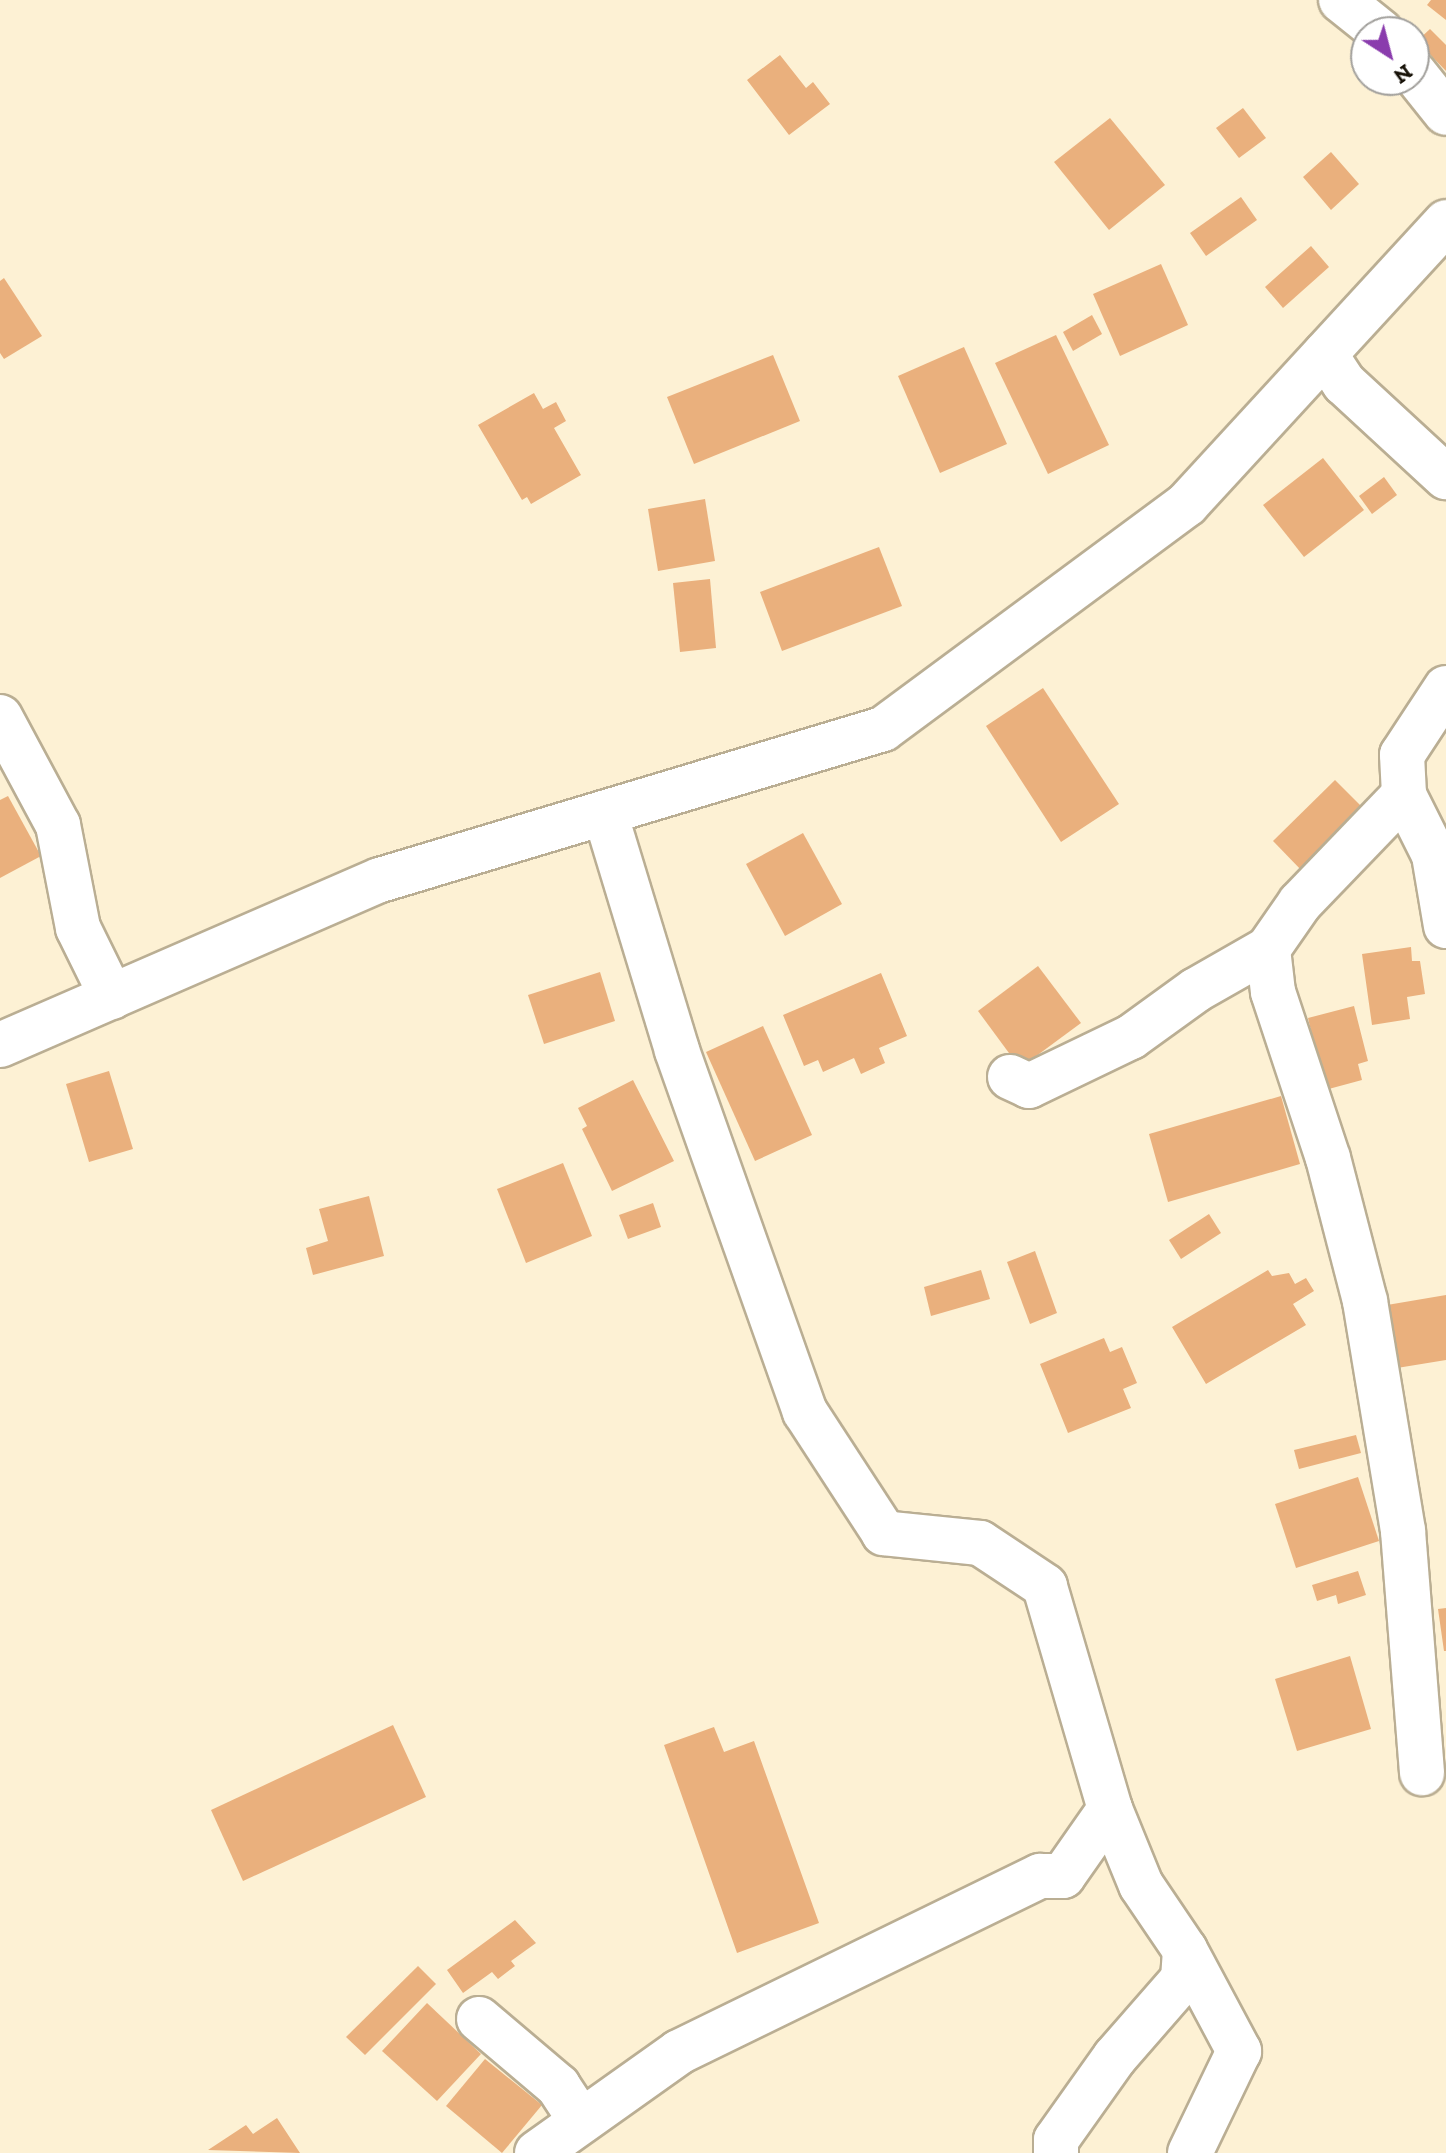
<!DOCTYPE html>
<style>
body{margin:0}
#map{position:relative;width:1446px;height:2153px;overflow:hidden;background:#fdf1d4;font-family:"Zilla Slab",serif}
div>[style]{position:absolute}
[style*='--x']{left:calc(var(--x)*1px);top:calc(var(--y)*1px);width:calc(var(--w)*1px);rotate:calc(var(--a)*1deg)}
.building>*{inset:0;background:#eab07d}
.roads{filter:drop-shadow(2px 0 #baae93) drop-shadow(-2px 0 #baae93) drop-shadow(0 2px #baae93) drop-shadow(0 -2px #baae93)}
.street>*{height:44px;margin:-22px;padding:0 22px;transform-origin:22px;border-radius:22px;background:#fff}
span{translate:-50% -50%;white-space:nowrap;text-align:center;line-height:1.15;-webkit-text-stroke:6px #fff;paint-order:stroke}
.north{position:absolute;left:1350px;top:16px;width:80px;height:80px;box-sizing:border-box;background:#fff;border:2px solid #a2a09c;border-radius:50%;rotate:144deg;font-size:22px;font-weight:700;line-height:32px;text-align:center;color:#171208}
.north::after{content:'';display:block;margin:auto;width:28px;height:36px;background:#8a3cad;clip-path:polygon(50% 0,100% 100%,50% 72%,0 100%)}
</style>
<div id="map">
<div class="building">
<div style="clip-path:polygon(1431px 0,1446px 0,1446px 20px,1427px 5px)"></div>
<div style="clip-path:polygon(1430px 29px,1446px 45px,1446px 71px,1417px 41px)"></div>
<div style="clip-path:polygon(780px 55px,806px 88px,813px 82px,830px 104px,789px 135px,747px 80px)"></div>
<div style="clip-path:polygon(1243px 108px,1266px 138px,1239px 158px,1216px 128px)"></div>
<div style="clip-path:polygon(1110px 118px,1165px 185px,1109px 230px,1054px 162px)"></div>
<div style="clip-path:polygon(1331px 152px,1359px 184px,1331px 210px,1303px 177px)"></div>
<div style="clip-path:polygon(1241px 197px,1257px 220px,1206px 256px,1190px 233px)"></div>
<div style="clip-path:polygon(1311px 246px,1329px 267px,1283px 308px,1265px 287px)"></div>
<div style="clip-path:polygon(1161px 264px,1188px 325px,1120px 356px,1093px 294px)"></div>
<div style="clip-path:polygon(4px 278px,42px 336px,4px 359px,0 353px,0 281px)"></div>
<div style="clip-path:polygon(1092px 315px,1102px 334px,1073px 351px,1063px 332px)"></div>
<div style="clip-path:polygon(1056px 335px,1109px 445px,1048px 474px,995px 363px)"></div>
<div style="clip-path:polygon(964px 347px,1007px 444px,940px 473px,898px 376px)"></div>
<div style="clip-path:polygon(773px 355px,800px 421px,694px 464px,667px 397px)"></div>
<div style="clip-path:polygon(534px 393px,543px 409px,556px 402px,566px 421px,554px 428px,581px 475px,531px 504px,527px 497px,522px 500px,478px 425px)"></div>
<div style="clip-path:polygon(1323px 458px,1364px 510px,1304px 557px,1263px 505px)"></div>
<div style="clip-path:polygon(1384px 477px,1397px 495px,1372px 514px,1359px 496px)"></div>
<div style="clip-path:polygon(705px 499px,715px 561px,658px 571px,648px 509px)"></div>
<div style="clip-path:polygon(879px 547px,902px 606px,782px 651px,760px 592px)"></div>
<div style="clip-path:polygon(710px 579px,716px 648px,680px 652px,673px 583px)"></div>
<div style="clip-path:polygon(1043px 688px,1119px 804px,1061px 842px,986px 726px)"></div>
<div style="clip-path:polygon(1335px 780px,1367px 812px,1304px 873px,1273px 841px)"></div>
<div style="clip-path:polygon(8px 796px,41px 856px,0 878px,0 800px)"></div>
<div style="clip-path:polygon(803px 833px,842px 904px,785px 936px,746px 864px)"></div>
<div style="clip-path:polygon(1411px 947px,1412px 961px,1420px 961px,1425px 994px,1407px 997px,1410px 1019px,1372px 1025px,1362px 954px)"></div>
<div style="clip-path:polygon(1038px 966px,1081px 1023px,1020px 1068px,978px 1011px)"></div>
<div style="clip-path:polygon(600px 972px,615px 1021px,544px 1044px,528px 995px)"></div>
<div style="clip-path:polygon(881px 973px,907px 1036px,879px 1048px,885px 1063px,861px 1074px,854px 1058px,823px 1072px,818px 1060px,804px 1066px,783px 1015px)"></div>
<div style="clip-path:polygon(1354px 1006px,1368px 1061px,1358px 1064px,1362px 1080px,1325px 1090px,1308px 1018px)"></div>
<div style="clip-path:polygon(763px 1026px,812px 1135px,755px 1161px,706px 1052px)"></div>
<div style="clip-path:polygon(109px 1071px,133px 1149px,89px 1162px,66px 1084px)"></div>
<div style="clip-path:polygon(633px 1080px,674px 1161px,612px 1191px,582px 1129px,587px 1126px,578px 1108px)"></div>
<div style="clip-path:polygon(1281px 1096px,1300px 1164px,1168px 1202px,1149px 1134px)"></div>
<div style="clip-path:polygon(563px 1163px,592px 1236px,526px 1263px,497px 1189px)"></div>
<div style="clip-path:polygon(369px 1196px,384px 1256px,313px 1275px,306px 1248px,328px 1241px,319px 1209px)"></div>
<div style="clip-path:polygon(653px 1203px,661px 1227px,628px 1239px,619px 1215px)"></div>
<div style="clip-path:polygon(1209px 1214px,1221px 1233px,1181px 1259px,1169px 1240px)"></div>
<div style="clip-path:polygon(1035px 1251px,1057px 1313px,1030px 1324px,1007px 1262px)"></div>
<div style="clip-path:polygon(981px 1270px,990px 1299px,931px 1316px,924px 1287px)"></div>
<div style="clip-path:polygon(1268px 1270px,1272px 1276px,1289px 1273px,1295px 1284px,1306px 1278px,1314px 1291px,1293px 1304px,1306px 1325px,1206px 1384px,1172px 1327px)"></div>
<div style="clip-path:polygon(1446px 1295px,1446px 1360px,1397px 1368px,1387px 1305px)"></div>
<div style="clip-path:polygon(1104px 1338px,1110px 1352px,1122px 1347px,1137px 1383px,1123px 1389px,1131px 1408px,1068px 1433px,1040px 1364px)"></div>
<div style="clip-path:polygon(1356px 1435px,1361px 1453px,1299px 1469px,1294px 1450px)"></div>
<div style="clip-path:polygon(1358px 1477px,1379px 1541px,1296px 1568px,1275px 1504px)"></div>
<div style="clip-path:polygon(1358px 1571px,1366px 1595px,1338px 1604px,1336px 1595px,1317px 1601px,1312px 1585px)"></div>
<div style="clip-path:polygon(1446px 1608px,1446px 1651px,1444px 1651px,1438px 1609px)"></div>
<div style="clip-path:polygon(1350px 1656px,1371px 1729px,1297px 1751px,1275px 1679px)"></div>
<div style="clip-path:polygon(393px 1725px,426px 1797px,243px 1881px,211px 1810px)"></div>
<div style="clip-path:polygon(714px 1727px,724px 1752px,754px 1741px,819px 1923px,737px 1953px,664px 1745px)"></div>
<div style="clip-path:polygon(515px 1920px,536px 1943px,511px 1961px,515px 1966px,498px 1979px,492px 1972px,463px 1993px,447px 1970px)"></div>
<div style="clip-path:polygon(418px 1966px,436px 1984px,365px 2055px,346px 2037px)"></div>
<div style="clip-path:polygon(427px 2003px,481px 2054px,437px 2101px,382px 2051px)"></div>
<div style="clip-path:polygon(485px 2059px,542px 2105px,502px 2153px,446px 2106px)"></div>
<div style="clip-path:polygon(277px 2118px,300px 2153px,208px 2150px,246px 2125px,253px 2134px)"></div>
</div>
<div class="roads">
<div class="street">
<div style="--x:1341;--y:0;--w:51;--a:38.7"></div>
<div style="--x:1414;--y:73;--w:51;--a:51.3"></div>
<div style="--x:1325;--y:354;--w:35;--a:57"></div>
<div style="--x:1344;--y:383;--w:139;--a:42.7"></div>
<div style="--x:1446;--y:688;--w:80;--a:123.3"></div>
<div style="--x:1402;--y:755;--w:40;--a:87.1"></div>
<div style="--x:1404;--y:795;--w:67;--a:63.4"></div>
<div style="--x:1434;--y:855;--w:72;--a:80.4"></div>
<div style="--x:0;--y:717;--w:123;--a:61.8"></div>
<div style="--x:58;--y:825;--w:105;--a:79"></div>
<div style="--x:78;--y:928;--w:77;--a:63.8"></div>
<div style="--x:1268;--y:949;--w:43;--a:83.4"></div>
<div style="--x:1273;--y:992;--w:175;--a:71.7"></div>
<div style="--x:1328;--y:1158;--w:148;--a:75.5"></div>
<div style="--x:1365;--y:1301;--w:233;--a:80.6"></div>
<div style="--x:1403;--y:1531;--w:243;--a:85.5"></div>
<div style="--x:0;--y:1045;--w:414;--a:-23.5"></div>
<div style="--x:380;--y:880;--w:525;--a:-16.71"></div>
<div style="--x:883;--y:729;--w:378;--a:-36.5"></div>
<div style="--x:1187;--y:504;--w:383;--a:-47.4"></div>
<div style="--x:1010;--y:1077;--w:21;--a:25"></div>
<div style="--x:1029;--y:1086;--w:113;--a:-25.7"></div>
<div style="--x:1131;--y:1037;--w:80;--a:-35.9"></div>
<div style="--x:1196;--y:990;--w:83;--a:-29.7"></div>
<div style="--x:1268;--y:949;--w:56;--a:-55.2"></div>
<div style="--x:1300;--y:903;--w:150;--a:-46.1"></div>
<div style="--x:1185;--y:1950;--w:115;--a:61.9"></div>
<div style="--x:1239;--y:2051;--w:113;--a:115.7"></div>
<div style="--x:479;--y:2019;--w:104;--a:40.3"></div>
<div style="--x:558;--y:2086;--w:42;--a:56.7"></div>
<div style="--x:537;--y:2153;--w:174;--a:-35.4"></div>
<div style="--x:679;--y:2052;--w:402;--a:-26"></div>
<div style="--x:1040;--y:1876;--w:23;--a:0"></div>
<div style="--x:1063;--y:1876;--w:82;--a:-55"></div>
<div style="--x:1110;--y:1809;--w:232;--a:-106.3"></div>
<div style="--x:1045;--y:1586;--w:78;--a:-146.5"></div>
<div style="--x:980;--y:1543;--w:97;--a:-174.1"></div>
<div style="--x:884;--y:1533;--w:145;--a:-123.1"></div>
<div style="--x:805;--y:1412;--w:384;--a:-109.5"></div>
<div style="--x:677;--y:1050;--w:248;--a:-106.9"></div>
<div style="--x:1056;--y:2153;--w:13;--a:-90"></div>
<div style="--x:1056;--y:2140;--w:102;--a:-54.6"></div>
<div style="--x:1115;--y:2057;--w:103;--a:-48.9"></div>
<div style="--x:1183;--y:1979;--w:29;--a:-86"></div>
<div style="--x:1185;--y:1950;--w:78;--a:-124.1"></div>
<div style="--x:1141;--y:1885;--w:82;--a:-112.2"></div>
</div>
</div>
<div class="north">N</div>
</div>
